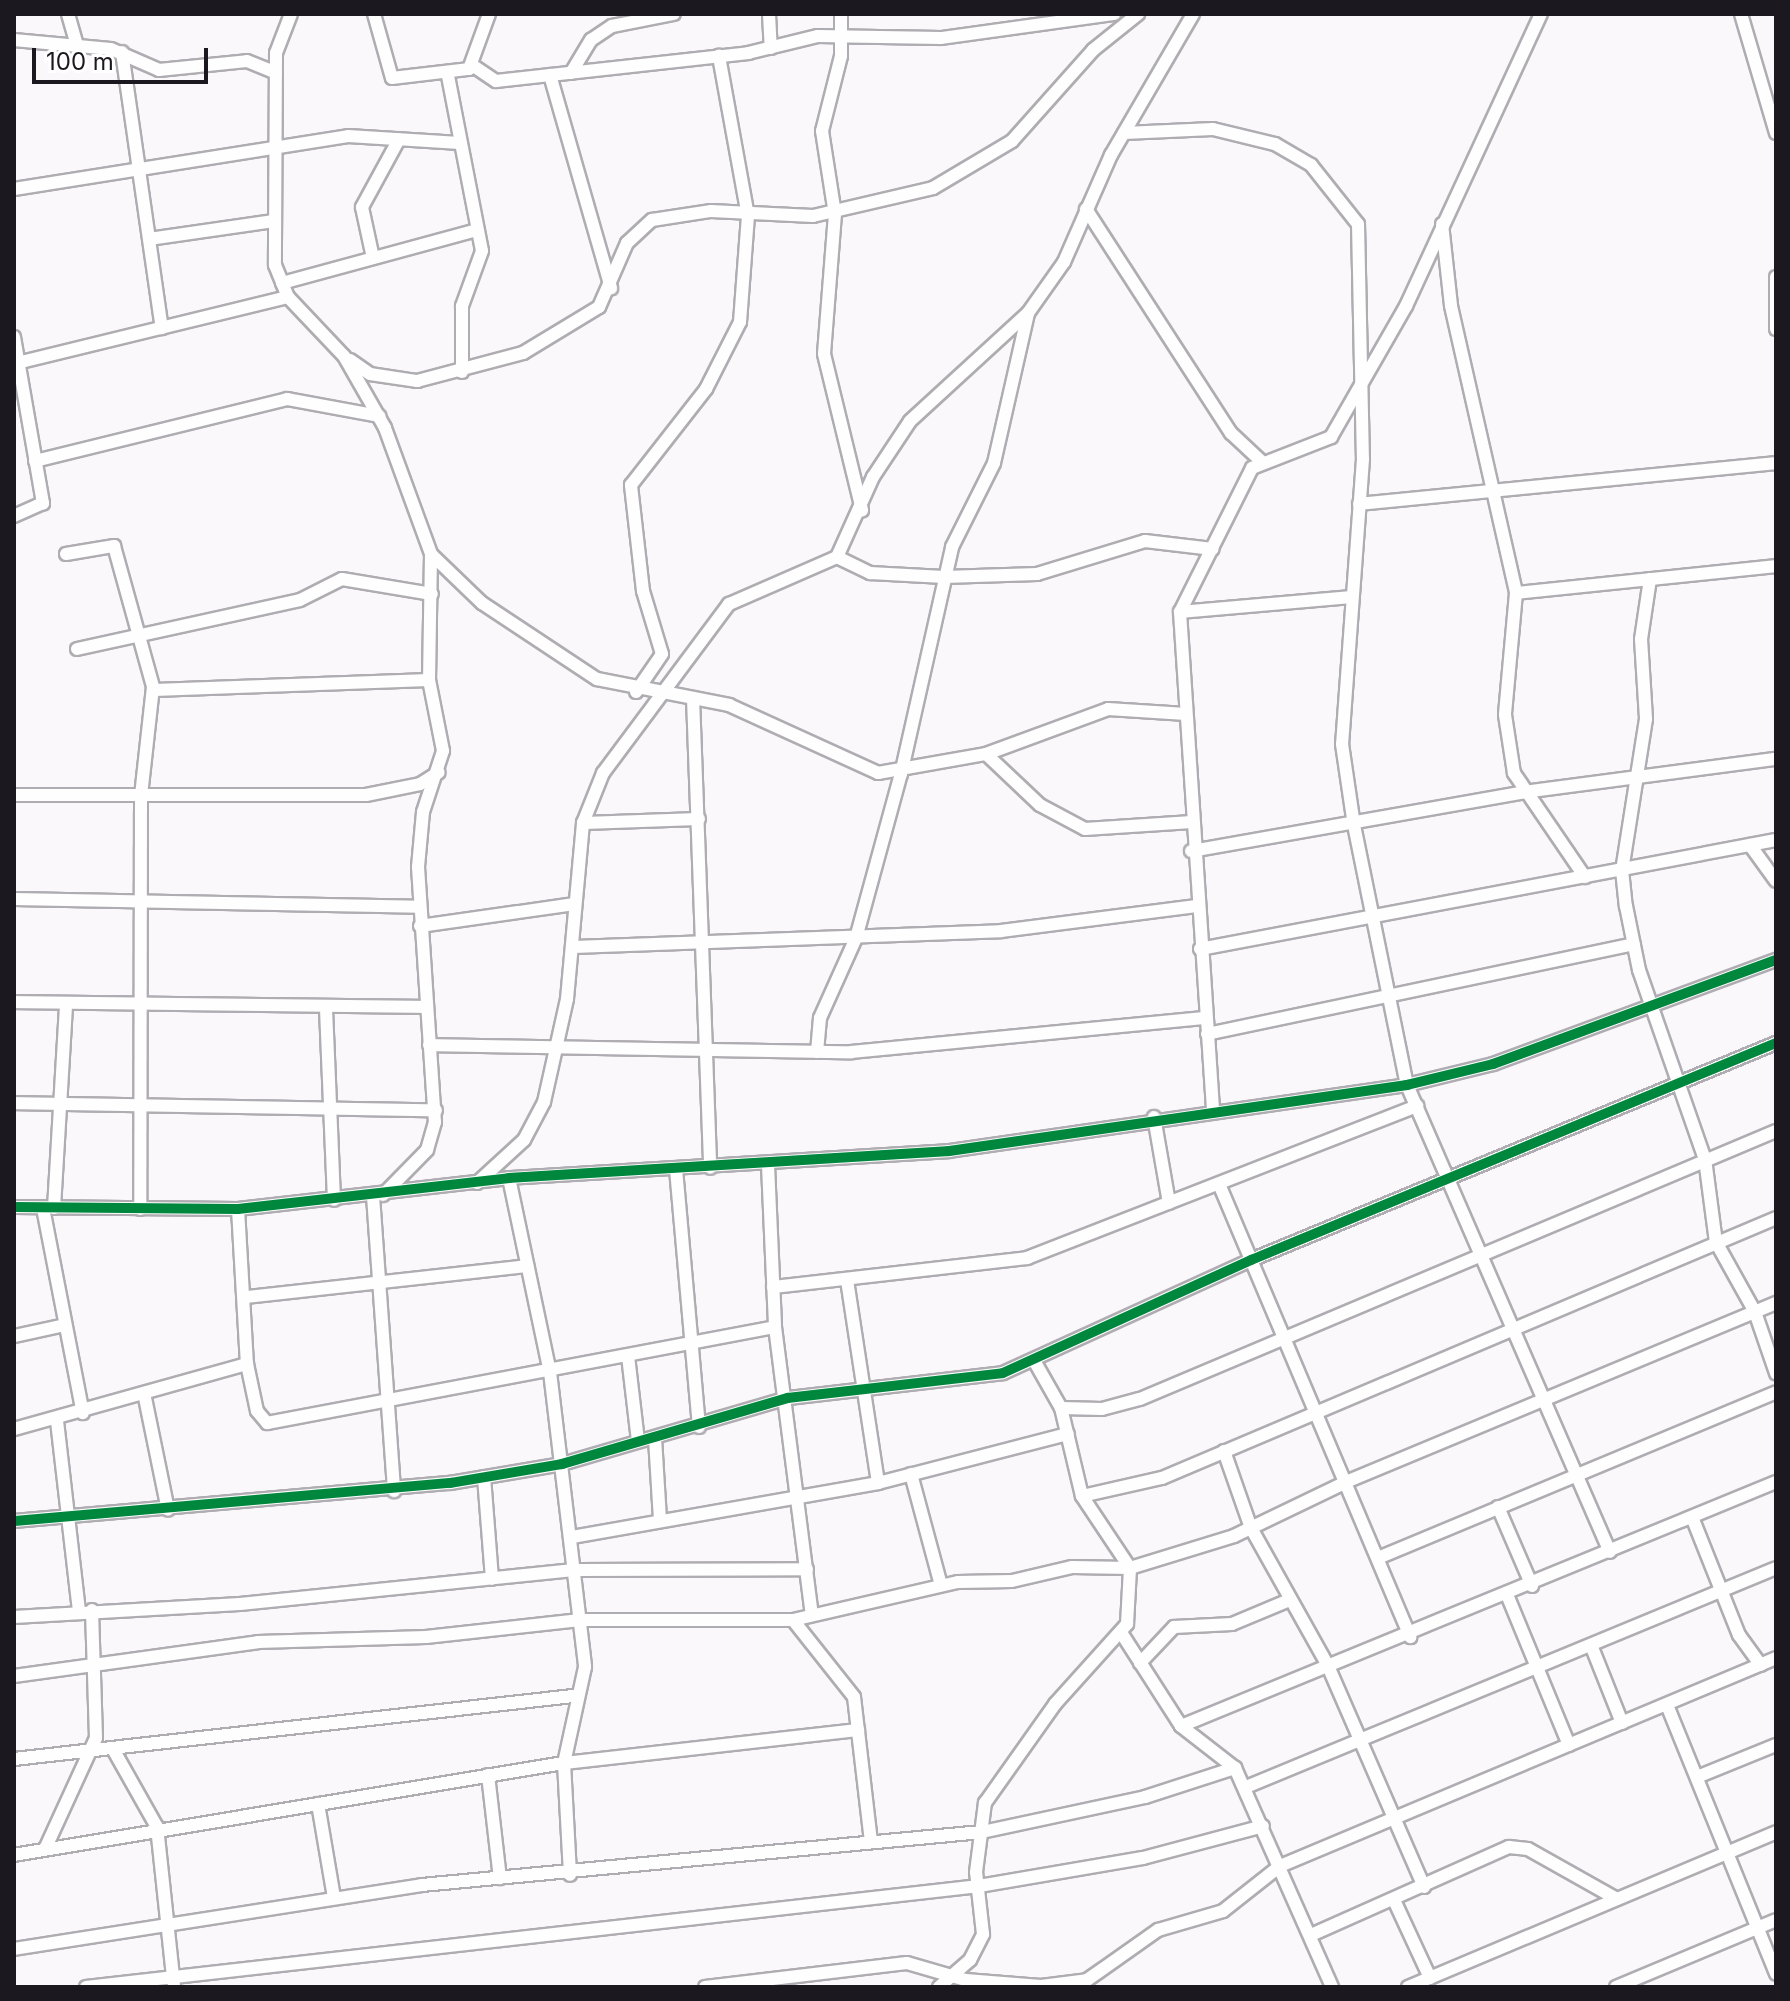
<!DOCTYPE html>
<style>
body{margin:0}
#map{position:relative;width:1790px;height:2001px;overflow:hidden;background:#faf8fb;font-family:Inter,sans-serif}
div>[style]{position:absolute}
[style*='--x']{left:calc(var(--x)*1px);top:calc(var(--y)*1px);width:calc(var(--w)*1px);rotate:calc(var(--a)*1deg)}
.roads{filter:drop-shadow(2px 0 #afacb2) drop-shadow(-2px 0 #afacb2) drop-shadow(0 2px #afacb2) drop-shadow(0 -2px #afacb2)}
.minor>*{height:12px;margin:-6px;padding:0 6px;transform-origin:6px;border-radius:6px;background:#fefefe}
.cycleway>*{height:10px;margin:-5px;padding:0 5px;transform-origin:5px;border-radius:5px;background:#00873e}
span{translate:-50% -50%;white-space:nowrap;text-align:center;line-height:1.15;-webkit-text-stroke:6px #fff;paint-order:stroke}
.frame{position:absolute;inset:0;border:16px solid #1c1820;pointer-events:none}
.scale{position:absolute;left:32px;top:48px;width:176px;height:36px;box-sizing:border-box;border:4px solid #1c1820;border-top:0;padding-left:10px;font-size:24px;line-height:28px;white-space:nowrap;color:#1c1820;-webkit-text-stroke:6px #fff;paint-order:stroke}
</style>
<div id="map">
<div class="roads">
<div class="minor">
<div style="--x:68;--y:14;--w:33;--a:74"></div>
<div style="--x:291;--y:14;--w:42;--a:111"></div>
<div style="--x:276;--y:53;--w:212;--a:90.3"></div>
<div style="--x:275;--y:265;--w:35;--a:68"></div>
<div style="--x:288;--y:297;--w:81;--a:46.5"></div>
<div style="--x:344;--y:356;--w:83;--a:60.3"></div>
<div style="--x:385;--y:428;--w:134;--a:69.9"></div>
<div style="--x:431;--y:554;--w:126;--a:90.9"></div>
<div style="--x:429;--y:680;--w:72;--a:78.8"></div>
<div style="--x:443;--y:751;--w:64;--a:108.2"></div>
<div style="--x:423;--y:812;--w:55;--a:95.2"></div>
<div style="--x:418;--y:867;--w:256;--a:86.2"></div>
<div style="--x:435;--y:1122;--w:29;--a:106"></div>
<div style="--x:427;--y:1150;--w:63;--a:134.4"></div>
<div style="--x:374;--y:14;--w:66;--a:74.3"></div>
<div style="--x:392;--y:78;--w:78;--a:-6.7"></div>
<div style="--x:469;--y:69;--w:59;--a:-70"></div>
<div style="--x:769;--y:14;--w:34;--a:87"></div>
<div style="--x:841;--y:14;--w:42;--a:90"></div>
<div style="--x:841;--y:56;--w:77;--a:104.2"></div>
<div style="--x:822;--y:131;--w:84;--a:81.1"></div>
<div style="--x:835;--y:214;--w:140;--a:94.5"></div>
<div style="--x:824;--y:354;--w:161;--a:76.3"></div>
<div style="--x:1741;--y:14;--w:124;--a:73.6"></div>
<div style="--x:14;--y:40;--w:97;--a:5.3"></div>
<div style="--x:111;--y:49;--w:52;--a:23.6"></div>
<div style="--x:159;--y:70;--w:88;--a:-5.8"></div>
<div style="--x:247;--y:61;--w:31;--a:22"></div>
<div style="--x:122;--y:52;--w:279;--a:81.8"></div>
<div style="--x:472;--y:65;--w:29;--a:34"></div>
<div style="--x:496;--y:81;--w:254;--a:-6.3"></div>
<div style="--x:748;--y:53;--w:72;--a:-13.7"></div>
<div style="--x:818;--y:36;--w:123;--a:0.9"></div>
<div style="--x:941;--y:38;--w:175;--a:-7.9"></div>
<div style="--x:571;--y:73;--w:39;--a:-59"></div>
<div style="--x:591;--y:40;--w:25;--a:-34"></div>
<div style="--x:612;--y:26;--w:63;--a:-11"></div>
<div style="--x:550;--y:75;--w:222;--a:74"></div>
<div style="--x:448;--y:76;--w:178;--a:79"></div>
<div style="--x:482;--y:251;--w:59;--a:110"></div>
<div style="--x:462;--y:306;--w:66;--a:90"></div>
<div style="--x:1124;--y:133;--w:89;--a:-2.6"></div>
<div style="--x:1213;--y:129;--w:64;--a:13.6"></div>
<div style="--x:1275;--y:144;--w:42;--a:30.3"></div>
<div style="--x:1311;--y:165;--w:75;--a:51.5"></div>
<div style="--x:1358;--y:224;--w:235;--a:88.8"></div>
<div style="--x:1363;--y:459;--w:286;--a:94.2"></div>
<div style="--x:1342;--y:744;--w:82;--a:81.6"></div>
<div style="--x:1354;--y:825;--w:265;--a:78.5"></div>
<div style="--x:1407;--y:1085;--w:509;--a:66.51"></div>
<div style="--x:14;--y:189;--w:338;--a:-9"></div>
<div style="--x:348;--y:136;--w:112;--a:3.6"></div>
<div style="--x:1086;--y:209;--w:267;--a:57.1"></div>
<div style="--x:1231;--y:433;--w:41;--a:43"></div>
<div style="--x:1442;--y:224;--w:82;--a:83.7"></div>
<div style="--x:1451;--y:306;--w:294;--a:77.2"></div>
<div style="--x:1516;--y:593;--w:122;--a:95.2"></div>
<div style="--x:1505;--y:715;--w:59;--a:81.2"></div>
<div style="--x:1514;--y:773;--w:126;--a:55.7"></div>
<div style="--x:149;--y:239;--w:126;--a:-8.2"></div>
<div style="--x:373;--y:258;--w:52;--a:-102.2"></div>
<div style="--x:362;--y:207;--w:77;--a:-61.4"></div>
<div style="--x:1776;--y:277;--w:52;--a:90"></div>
<div style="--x:282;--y:283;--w:202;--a:-15.2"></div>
<div style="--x:14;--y:337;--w:169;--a:80.1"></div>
<div style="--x:43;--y:503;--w:32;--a:156"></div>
<div style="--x:350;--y:360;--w:24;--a:35"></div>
<div style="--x:370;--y:374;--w:48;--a:8.5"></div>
<div style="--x:417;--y:381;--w:110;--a:-14.8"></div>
<div style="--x:523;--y:353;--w:89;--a:-31.2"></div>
<div style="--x:599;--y:307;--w:70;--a:-66.4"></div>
<div style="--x:627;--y:243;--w:34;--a:-43"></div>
<div style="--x:652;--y:220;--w:60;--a:-8.7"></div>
<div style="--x:711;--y:211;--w:102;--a:2.8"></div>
<div style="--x:813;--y:216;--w:123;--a:-13.1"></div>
<div style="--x:933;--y:188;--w:92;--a:-30.7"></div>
<div style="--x:1012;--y:141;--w:122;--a:-48.3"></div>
<div style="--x:1093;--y:50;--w:58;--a:-38.7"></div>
<div style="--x:17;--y:363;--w:279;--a:-13.7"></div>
<div style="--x:35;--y:461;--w:260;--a:-13.8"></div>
<div style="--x:287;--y:399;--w:94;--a:10.5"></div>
<div style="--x:1359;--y:504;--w:419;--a:-5.6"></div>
<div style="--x:66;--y:554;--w:49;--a:-9.5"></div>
<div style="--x:114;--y:546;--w:146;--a:74.5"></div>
<div style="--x:153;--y:687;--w:109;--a:96.3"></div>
<div style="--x:141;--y:795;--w:414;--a:90.1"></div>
<div style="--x:431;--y:554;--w:71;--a:43.9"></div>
<div style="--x:482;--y:603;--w:138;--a:33.5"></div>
<div style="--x:597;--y:679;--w:135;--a:11.1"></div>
<div style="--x:729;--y:705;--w:164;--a:24.5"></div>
<div style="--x:878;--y:773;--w:110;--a:-10"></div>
<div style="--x:986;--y:754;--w:130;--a:-20.2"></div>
<div style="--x:1108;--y:709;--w:78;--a:3.7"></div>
<div style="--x:837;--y:557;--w:37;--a:26"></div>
<div style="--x:870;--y:573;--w:74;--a:3.1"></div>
<div style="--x:944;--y:577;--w:93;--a:-1.8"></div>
<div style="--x:1037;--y:574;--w:113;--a:-17"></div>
<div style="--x:1145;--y:541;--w:68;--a:6.7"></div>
<div style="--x:1650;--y:579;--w:61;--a:98.5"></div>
<div style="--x:1641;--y:639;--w:80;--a:86.4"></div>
<div style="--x:1646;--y:719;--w:153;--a:99"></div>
<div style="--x:1622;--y:870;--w:36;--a:84"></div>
<div style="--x:1626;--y:906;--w:65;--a:78.5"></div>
<div style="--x:1639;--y:970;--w:200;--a:70.8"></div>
<div style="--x:1705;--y:1159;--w:84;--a:82.5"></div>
<div style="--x:1716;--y:1242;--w:80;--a:60.9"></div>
<div style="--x:1755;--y:1312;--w:65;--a:71"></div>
<div style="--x:1516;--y:593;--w:261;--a:-5.9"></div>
<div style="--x:1180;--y:612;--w:172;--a:-5"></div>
<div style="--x:77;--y:649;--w:228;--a:-12.4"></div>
<div style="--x:300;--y:600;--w:47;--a:-26.6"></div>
<div style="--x:342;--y:579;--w:91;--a:9.5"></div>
<div style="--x:154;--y:690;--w:275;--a:-2.1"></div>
<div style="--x:636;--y:692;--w:46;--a:-55.6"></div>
<div style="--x:662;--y:654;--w:66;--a:-106.8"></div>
<div style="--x:643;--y:591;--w:107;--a:-96.5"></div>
<div style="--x:631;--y:485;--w:122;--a:-52"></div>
<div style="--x:706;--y:389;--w:75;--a:-63.1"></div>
<div style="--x:740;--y:322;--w:106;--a:-85.7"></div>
<div style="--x:748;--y:216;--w:163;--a:-100.3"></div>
<div style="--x:693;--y:698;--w:470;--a:87.9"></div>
<div style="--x:986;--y:754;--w:74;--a:43.4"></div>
<div style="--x:1040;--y:805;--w:51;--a:28.1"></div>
<div style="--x:1085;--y:829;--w:107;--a:-3.7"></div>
<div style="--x:14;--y:795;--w:352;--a:0"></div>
<div style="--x:366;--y:795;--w:55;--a:-11.5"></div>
<div style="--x:420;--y:784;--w:22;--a:-32"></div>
<div style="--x:583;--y:823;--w:116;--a:-2"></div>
<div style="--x:1750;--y:845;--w:44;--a:54.2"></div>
<div style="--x:1191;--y:851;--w:338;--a:-10"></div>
<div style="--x:1524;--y:792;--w:254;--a:-7.5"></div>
<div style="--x:14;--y:899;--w:405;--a:1.1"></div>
<div style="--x:420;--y:926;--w:156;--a:-8.1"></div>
<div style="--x:573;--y:947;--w:428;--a:-2.1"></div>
<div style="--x:1001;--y:931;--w:197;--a:-7.3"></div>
<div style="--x:1200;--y:949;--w:586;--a:-10.72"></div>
<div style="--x:14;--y:1002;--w:412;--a:0.7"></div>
<div style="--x:326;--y:1009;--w:191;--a:87.6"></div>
<div style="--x:1207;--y:1034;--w:436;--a:-11.9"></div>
<div style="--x:429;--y:1045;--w:422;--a:1"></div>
<div style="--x:851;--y:1052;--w:357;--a:-5.5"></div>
<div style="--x:817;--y:1052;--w:34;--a:-85"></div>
<div style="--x:820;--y:1018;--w:88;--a:-65.8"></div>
<div style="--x:856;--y:938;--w:170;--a:-74.7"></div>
<div style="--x:901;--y:774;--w:233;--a:-77.3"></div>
<div style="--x:952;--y:547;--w:94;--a:-63.4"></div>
<div style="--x:994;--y:463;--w:154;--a:-77.2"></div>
<div style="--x:14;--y:1103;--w:422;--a:1"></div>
<div style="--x:1213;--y:1109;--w:498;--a:-93.8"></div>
<div style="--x:1180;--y:612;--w:161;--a:-63.4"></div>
<div style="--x:1252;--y:468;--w:85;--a:-21.4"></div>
<div style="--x:1331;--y:437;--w:151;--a:-60.2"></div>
<div style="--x:1406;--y:306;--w:322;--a:-65.2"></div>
<div style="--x:1154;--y:1117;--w:87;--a:80.1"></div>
<div style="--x:768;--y:1165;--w:162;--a:87.5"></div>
<div style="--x:775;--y:1327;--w:290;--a:82.7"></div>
<div style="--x:676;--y:1169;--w:259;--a:84.9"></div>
<div style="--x:509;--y:1178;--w:198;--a:78.1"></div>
<div style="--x:550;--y:1372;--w:297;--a:83.2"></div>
<div style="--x:585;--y:1667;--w:98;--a:102.3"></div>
<div style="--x:564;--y:1763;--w:112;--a:86.9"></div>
<div style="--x:477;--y:1183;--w:64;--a:-42.5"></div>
<div style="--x:524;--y:1140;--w:43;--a:-62.2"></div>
<div style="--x:544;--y:1102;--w:106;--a:-77.4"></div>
<div style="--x:567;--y:999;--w:177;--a:-84.8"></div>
<div style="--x:583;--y:823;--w:54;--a:-68.2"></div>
<div style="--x:603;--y:773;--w:211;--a:-53.3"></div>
<div style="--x:729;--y:604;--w:118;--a:-23.5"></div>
<div style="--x:837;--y:557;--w:88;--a:-65.8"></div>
<div style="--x:873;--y:477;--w:67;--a:-56.5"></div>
<div style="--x:910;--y:421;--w:160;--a:-42.5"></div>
<div style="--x:1028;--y:313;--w:62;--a:-54.8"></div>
<div style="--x:1064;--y:262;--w:117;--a:-66.3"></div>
<div style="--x:1111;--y:155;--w:163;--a:-59.8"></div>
<div style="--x:1219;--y:1184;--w:492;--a:67.1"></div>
<div style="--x:373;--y:1196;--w:296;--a:85.9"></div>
<div style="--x:14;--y:1207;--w:224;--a:0.5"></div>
<div style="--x:238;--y:1209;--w:273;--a:-6.5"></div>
<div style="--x:509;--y:1178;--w:441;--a:-3.5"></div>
<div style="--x:949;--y:1151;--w:463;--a:-8.2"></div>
<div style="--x:1407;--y:1085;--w:89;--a:-13.7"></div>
<div style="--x:1493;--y:1064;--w:302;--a:-20.2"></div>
<div style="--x:43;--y:1208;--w:209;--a:79"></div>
<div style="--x:54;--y:1208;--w:204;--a:-86.6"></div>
<div style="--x:238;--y:1209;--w:155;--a:86.7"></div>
<div style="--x:247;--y:1364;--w:48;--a:78"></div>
<div style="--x:257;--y:1411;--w:16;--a:50"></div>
<div style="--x:267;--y:1423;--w:517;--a:-10.7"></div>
<div style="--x:847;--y:1280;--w:205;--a:81.3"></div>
<div style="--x:773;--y:1287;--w:256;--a:-6.5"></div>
<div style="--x:1027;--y:1258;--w:419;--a:-21.3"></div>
<div style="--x:247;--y:1297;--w:282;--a:-6.3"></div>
<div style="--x:14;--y:1336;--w:52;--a:-12.2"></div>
<div style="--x:628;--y:1356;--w:86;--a:83.3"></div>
<div style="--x:144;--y:1393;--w:119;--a:78.4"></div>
<div style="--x:1061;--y:1408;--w:41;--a:1.4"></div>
<div style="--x:1102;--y:1409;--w:39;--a:-15"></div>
<div style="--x:1140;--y:1399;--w:690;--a:-22.85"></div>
<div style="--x:57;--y:1421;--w:191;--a:83.4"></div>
<div style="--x:14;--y:1429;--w:242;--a:-15.6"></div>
<div style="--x:655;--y:1438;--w:81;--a:86.5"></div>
<div style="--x:1224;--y:1451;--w:82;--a:70.7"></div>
<div style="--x:1251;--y:1528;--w:158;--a:60.8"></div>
<div style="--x:1328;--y:1666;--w:241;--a:66.5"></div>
<div style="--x:911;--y:1474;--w:115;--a:74.9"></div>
<div style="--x:484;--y:1477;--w:102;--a:85.5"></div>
<div style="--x:1082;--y:1496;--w:82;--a:-12.7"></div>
<div style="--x:1162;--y:1478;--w:667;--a:-22.95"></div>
<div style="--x:1498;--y:1507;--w:86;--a:66.7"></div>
<div style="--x:1692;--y:1517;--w:127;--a:68.3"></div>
<div style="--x:1739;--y:1635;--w:37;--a:54"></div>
<div style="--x:14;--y:1521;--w:438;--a:-5"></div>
<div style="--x:450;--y:1483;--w:114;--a:-9.6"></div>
<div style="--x:562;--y:1464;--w:235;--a:-16.3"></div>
<div style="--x:788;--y:1398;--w:216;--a:-6.6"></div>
<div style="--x:1003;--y:1373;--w:273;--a:-24.5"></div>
<div style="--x:1251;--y:1260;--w:568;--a:-22.46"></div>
<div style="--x:572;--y:1537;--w:311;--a:-10"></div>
<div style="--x:878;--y:1483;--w:196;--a:-14.5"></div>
<div style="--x:1378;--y:1558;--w:431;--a:-22.6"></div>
<div style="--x:1508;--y:1597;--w:160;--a:67.6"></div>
<div style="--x:14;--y:1617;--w:226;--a:-3.3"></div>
<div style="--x:240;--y:1604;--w:338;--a:-5.8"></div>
<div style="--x:576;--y:1570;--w:231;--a:-0.2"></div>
<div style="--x:793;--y:1620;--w:98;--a:51.6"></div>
<div style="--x:854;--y:1697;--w:145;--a:83.3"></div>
<div style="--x:1122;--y:1634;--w:109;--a:57.3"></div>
<div style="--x:1181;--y:1726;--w:68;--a:37.9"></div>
<div style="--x:1235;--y:1768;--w:240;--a:66.1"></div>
<div style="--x:1591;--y:1645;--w:84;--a:68.3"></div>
<div style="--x:1140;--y:1663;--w:50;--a:-46.6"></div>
<div style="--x:1174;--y:1627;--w:58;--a:-3"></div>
<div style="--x:1232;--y:1624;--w:60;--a:-22.7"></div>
<div style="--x:14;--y:1676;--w:246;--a:-7.9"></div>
<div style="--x:258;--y:1642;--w:168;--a:-1.7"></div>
<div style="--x:426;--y:1637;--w:155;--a:-6.3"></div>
<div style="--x:580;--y:1620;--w:213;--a:0"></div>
<div style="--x:793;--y:1620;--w:169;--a:-13"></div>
<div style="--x:958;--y:1582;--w:54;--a:-1.1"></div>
<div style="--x:1012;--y:1581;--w:62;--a:-13.1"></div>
<div style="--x:1072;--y:1567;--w:58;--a:1"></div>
<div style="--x:1130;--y:1568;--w:109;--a:-17.1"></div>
<div style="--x:1234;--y:1536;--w:124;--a:-25.7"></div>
<div style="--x:1346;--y:1482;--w:466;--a:-22.6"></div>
<div style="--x:1667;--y:1705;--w:290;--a:67.9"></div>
<div style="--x:1181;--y:1726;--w:643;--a:-22.3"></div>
<div style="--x:113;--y:1749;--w:90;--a:60.6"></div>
<div style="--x:157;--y:1827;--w:161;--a:83.9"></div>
<div style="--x:14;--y:1759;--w:563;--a:-6.43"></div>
<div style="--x:488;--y:1775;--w:104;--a:83.4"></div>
<div style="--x:1697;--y:1777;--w:85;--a:-22.1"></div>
<div style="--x:1246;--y:1787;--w:573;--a:-22.45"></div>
<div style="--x:318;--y:1804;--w:95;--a:80.3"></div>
<div style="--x:46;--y:1847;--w:120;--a:-65.4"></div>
<div style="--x:96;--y:1738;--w:128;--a:-91.8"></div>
<div style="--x:14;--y:1855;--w:558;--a:-9.5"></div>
<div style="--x:564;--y:1763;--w:296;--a:-6.4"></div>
<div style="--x:1394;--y:1900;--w:86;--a:65.2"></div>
<div style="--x:1311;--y:1935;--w:217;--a:-24"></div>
<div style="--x:1509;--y:1847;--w:19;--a:6"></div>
<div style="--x:1528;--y:1849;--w:102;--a:29.3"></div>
<div style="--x:14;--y:1949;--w:413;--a:-8.9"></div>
<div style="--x:422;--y:1885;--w:563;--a:-5.41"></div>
<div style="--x:982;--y:1832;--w:167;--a:-12.1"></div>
<div style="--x:1145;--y:1797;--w:95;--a:-17.9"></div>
<div style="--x:86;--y:1987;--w:899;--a:-6.45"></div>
<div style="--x:979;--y:1886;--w:166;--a:-9.7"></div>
<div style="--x:1143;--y:1858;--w:124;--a:-14.9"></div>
<div style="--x:705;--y:1987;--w:203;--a:-6.8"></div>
<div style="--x:907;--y:1963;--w:61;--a:16.1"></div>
<div style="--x:966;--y:1980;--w:75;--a:4.6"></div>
<div style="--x:1041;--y:1986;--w:46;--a:-7.4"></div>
<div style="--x:1087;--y:1980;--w:87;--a:-35.2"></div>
<div style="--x:1158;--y:1930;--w:68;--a:-16.3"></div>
<div style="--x:1223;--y:1911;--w:73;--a:-38.3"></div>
<div style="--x:1280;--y:1866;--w:538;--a:-22.75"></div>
<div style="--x:939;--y:1987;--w:41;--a:-41.1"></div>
<div style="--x:970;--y:1960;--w:29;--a:-63"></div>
<div style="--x:983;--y:1934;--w:62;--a:-96.4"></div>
<div style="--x:976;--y:1872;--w:70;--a:-82.6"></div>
<div style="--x:985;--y:1803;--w:121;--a:-54.7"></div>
<div style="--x:1055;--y:1704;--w:108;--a:-48"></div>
<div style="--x:1127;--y:1624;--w:56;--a:-86.9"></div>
<div style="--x:1130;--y:1568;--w:87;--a:-123.7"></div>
<div style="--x:1082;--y:1496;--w:90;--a:-103.4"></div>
<div style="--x:1061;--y:1408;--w:51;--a:-119.6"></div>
<div style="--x:1408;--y:1987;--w:399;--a:-22.8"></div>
<div style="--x:1616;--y:1987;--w:173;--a:-22.7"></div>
</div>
</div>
<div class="cycleway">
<div style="--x:14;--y:1207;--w:224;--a:0.5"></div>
<div style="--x:238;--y:1209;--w:273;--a:-6.5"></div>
<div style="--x:509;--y:1178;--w:441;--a:-3.5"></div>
<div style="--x:949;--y:1151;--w:463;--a:-8.2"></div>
<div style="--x:1407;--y:1085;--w:89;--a:-13.7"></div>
<div style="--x:1493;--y:1064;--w:302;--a:-20.2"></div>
<div style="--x:14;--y:1521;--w:438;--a:-5"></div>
<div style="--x:450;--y:1483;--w:114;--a:-9.6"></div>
<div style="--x:562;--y:1464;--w:235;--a:-16.3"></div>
<div style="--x:788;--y:1398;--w:216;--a:-6.6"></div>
<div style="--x:1003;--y:1373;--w:273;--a:-24.5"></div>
<div style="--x:1251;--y:1260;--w:568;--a:-22.46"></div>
</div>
<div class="frame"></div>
<div class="scale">100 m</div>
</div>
